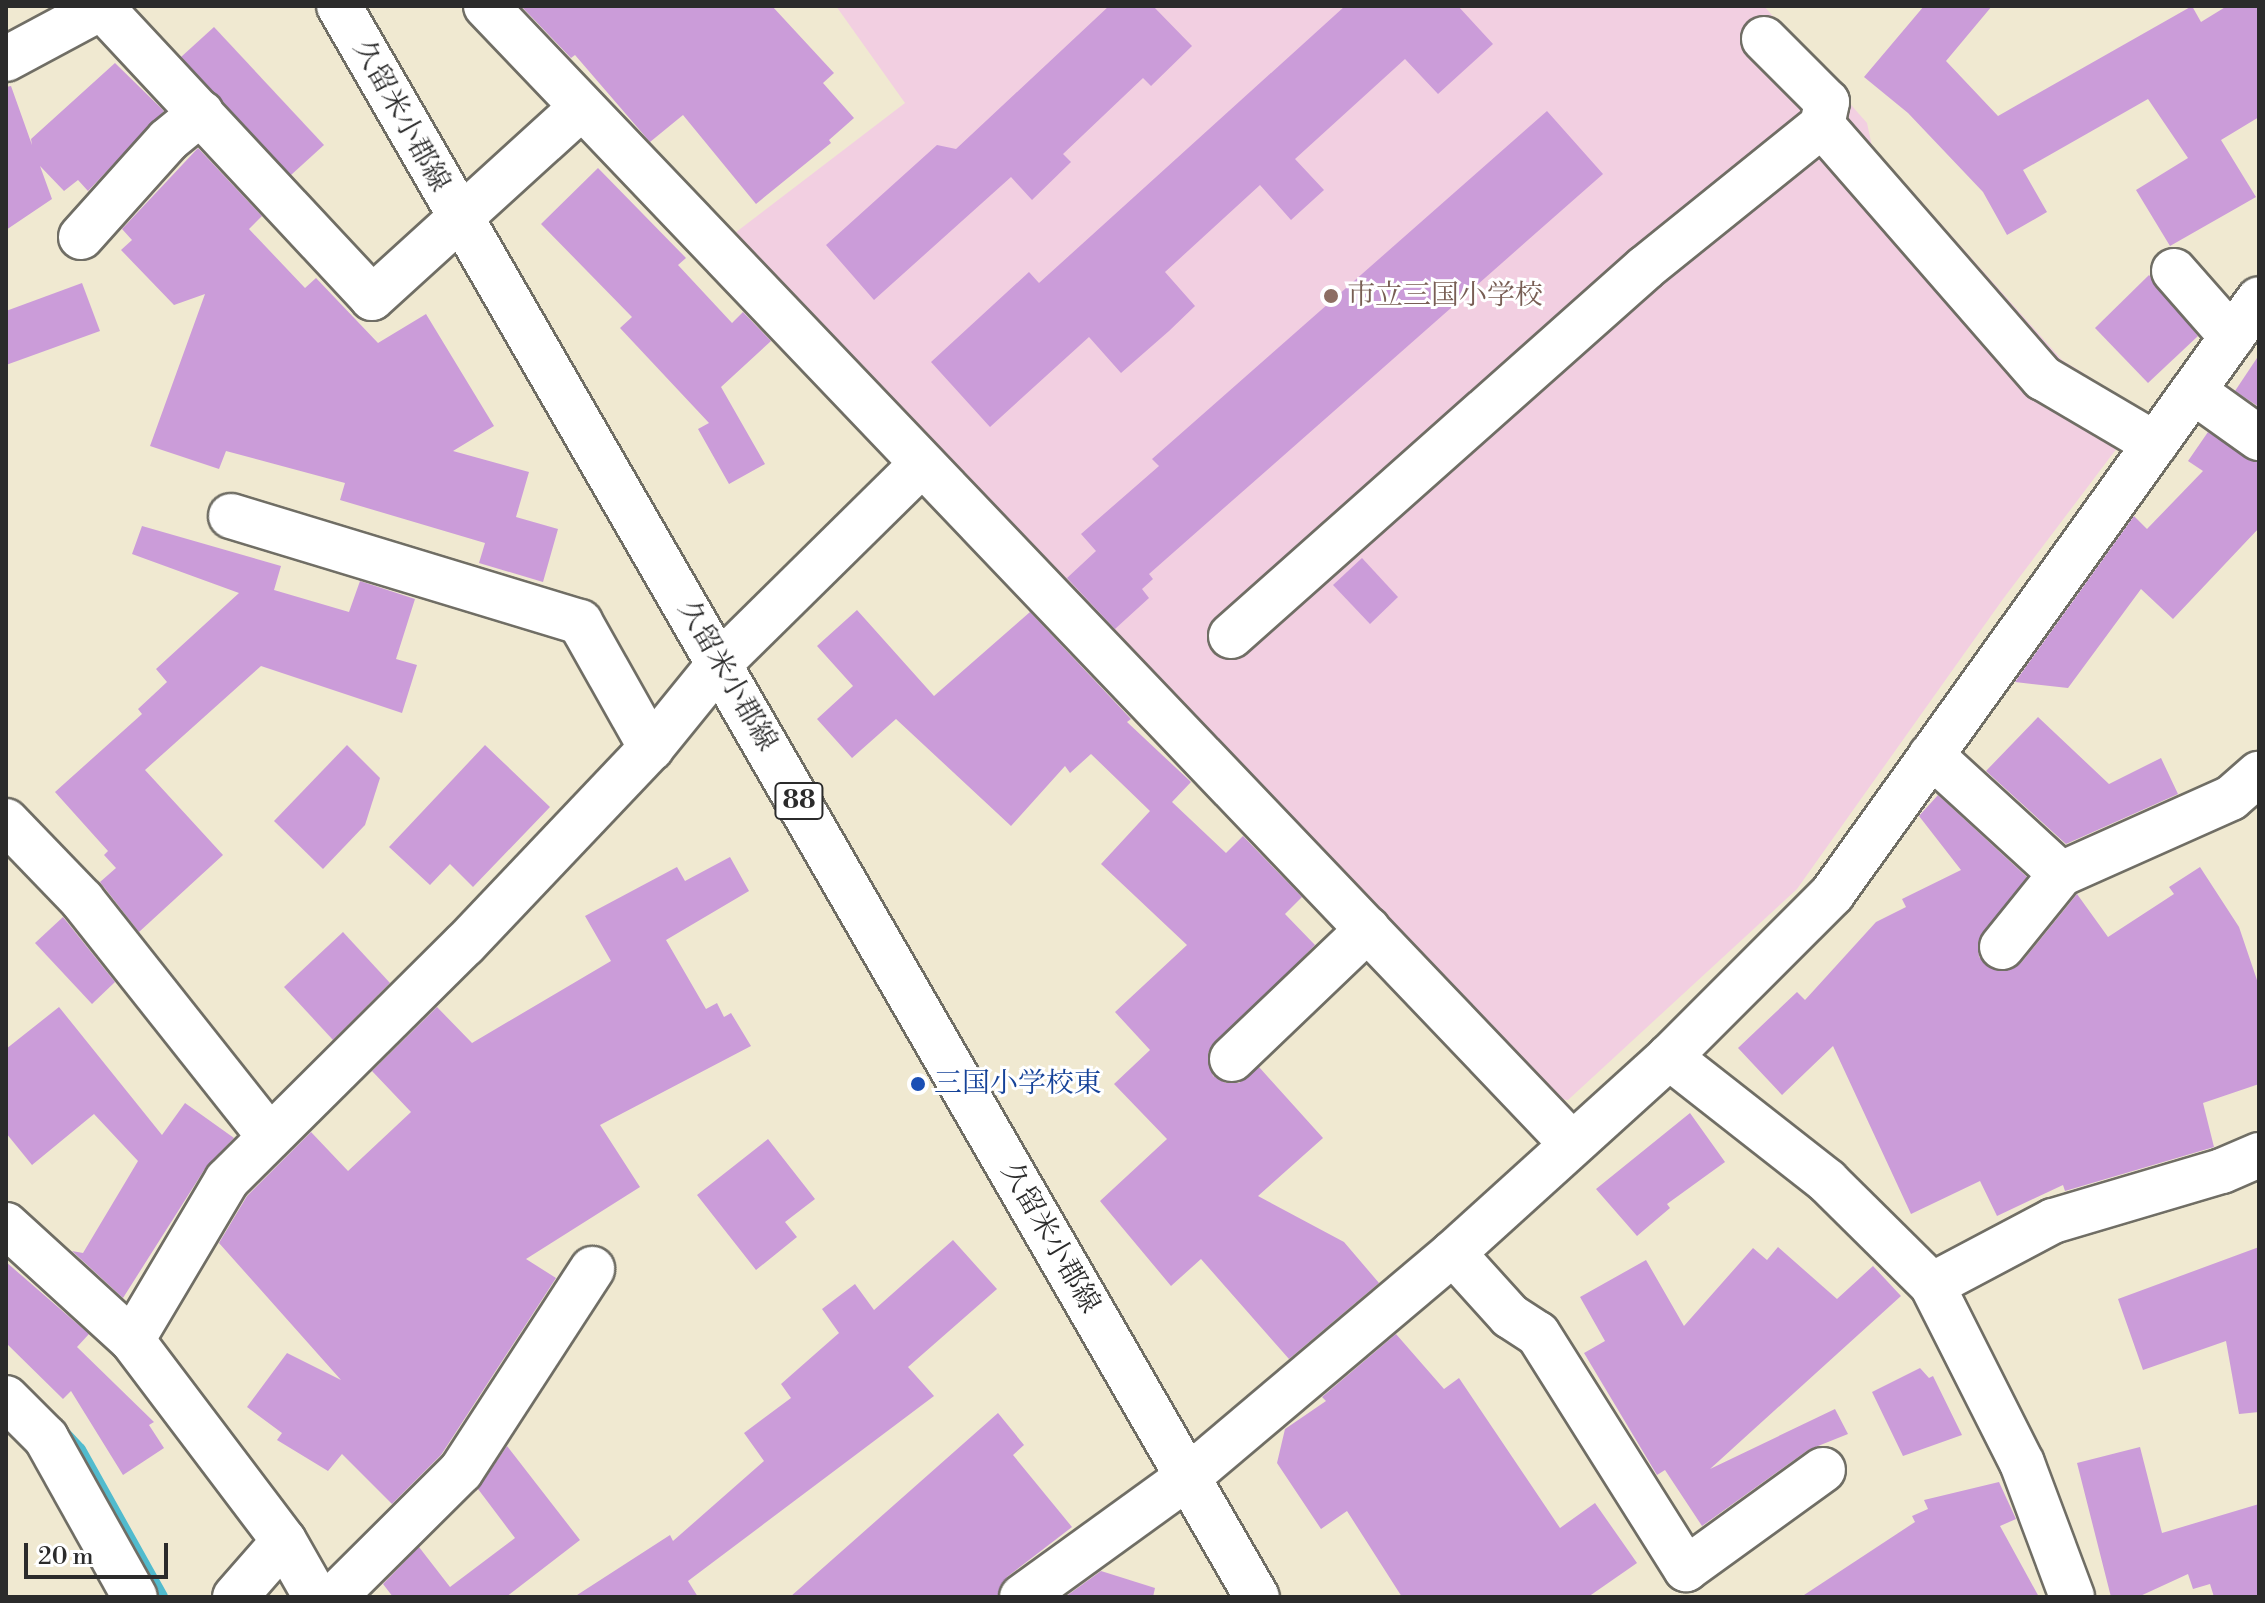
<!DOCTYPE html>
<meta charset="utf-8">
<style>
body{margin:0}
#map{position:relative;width:2265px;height:1603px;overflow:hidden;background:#f0e9d1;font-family:"Libre Bodoni","Noto Serif JP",serif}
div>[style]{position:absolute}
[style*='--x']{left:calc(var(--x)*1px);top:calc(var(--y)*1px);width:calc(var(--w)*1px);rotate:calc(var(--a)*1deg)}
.built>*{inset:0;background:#f2cfe1}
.stream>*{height:14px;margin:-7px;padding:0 7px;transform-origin:7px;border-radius:7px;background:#51bbce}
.building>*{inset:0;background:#cb9cd9}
.roads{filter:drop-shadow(2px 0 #706e65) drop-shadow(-2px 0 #706e65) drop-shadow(0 2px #706e65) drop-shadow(0 -2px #706e65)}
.minor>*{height:44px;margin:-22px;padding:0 22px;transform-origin:22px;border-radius:22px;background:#fff}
.major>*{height:44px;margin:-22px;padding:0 22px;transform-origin:22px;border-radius:22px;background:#fff}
.dots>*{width:22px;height:22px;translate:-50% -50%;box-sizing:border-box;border:4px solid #fff;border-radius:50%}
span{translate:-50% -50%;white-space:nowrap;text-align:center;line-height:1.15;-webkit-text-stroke:6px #fff;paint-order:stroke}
.shield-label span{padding:2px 6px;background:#fff;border:2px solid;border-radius:6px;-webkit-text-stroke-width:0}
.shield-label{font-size:26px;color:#2b2b2b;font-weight:700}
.street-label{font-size:28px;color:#2b2b2b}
.education-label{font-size:28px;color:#785e54}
.left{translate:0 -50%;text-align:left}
.transit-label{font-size:28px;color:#164399}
.frame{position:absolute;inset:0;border:8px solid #2b2b2b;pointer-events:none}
.scale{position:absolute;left:24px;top:1543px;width:144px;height:36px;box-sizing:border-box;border:4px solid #2b2b2b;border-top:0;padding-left:10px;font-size:24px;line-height:28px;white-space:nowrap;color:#2b2b2b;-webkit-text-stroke:6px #fff;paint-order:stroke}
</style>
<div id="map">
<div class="built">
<div style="clip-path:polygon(836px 6px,1764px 6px,1867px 123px,1872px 146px,2062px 360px,2145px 411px,2003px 599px,1797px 889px,1568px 1100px,1553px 1098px,727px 239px,905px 103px)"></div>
</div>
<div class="stream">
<div style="--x:63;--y:1433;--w:23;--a:47"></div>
<div style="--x:79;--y:1450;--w:168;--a:60.8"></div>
</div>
<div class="building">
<div style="clip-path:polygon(521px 6px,772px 6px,834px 73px,823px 83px,854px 118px,829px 140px,831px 143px,756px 204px,683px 115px,650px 142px,575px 55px,571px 58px)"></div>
<div style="clip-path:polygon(1109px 6px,1153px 6px,1192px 46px,1151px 86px,1143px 78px,1063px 154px,1071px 162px,1032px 200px,1011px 177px,874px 300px,826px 245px,937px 145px,956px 149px)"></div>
<div style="clip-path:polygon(1345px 6px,1458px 6px,1493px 44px,1438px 94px,1405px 59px,1295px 159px,1324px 190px,1291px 220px,1260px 185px,1165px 272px,1195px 306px,1169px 331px,1121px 373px,1089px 337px,990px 427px,931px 362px,1029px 272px,1039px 283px)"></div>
<div style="clip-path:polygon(1924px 6px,1992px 6px,1946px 61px,1998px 116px,2192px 6px,2201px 22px,2227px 6px,2259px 6px,2259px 117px,2221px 140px,2256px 197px,2170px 246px,2136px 190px,2188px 158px,2148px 99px,2023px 170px,2047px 212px,2007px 235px,1983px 192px,1908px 113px,1864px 77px)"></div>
<div style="clip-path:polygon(214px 27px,324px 145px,291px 175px,181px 57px)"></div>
<div style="clip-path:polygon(115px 63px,164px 111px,88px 191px,78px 180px,64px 191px,40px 166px,52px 199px,6px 230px,6px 87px,11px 86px,32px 145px,31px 139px)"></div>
<div style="clip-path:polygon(1547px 111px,1603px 174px,1149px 574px,1153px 579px,1142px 589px,1149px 598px,1115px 629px,1067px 578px,1096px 551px,1081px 534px,1159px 466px,1152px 459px)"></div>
<div style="clip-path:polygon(198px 148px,262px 216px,249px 229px,305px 288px,316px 278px,378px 343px,426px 314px,494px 426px,453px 451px,529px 472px,516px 517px,558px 529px,543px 582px,479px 563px,485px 543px,340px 500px,345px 483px,226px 451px,219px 469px,150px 446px,205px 294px,174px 305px,121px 250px,132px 240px,122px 229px)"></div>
<div style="clip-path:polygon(598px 168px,686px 258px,678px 265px,732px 323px,743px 312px,771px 341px,721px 387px,765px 464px,729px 484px,698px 429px,709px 423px,620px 328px,632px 317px,541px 224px)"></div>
<div style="clip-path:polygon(2149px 275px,2198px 336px,2148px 383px,2095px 328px)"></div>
<div style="clip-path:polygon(82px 283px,100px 331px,6px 365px,6px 311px)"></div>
<div style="clip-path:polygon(2259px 355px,2259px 407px,2235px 391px)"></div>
<div style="clip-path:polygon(2208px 432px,2259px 463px,2259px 528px,2173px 619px,2141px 589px,2068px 688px,2015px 682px,2134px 516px,2147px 529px,2203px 471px,2188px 461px)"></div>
<div style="clip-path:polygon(142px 526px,281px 566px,274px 590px,349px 612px,360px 581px,415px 599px,396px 659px,417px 665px,402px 713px,261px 666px,145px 770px,223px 855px,139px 932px,100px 882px,116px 868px,104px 855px,108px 851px,55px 792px,142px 714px,138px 709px,167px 682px,156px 669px,239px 593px,132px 554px)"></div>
<div style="clip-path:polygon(1362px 558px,1398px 597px,1370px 624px,1333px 585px)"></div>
<div style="clip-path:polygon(857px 610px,934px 696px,1030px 612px,1131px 719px,1127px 722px,1191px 782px,1172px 802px,1226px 853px,1243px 836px,1302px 897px,1285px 914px,1315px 945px,1208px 1053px,1213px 1076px,1226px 1083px,1239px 1083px,1259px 1067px,1323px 1138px,1258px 1196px,1344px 1242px,1379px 1283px,1289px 1359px,1201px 1259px,1171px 1286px,1100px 1201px,1167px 1139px,1114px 1084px,1150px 1050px,1115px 1012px,1187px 945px,1101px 864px,1150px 811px,1091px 754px,1070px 773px,1065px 766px,1011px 826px,896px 719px,852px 758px,817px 719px,853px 686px,817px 646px)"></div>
<div style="clip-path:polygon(2038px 717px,2109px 784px,2161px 758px,2178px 794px,2066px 844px,1986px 771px)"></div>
<div style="clip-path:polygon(347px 745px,380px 778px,365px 825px,323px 869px,274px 821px)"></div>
<div style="clip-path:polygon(485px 745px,550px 807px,473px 887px,450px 864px,430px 885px,389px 847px)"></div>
<div style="clip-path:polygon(1938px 795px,2027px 877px,1978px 942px,1979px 957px,1997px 971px,2021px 963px,2077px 894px,2108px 937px,2174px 894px,2169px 887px,2200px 867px,2239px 927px,2259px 986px,2259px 1084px,2203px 1103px,2214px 1147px,2065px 1191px,2063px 1185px,1997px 1216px,1980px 1181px,1911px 1214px,1833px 1046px,1782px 1095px,1738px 1048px,1797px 992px,1805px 1000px,1876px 922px,1906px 907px,1902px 899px,1961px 870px,1919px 816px)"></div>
<div style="clip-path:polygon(730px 857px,749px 891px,666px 940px,706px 1009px,717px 1003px,724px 1017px,731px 1013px,751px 1046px,600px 1125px,640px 1187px,526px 1259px,556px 1278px,441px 1455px,392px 1504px,342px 1454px,328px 1471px,277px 1440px,282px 1433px,247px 1407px,287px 1353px,341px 1380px,219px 1243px,247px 1196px,311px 1132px,348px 1171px,411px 1112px,372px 1071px,437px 1007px,472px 1043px,611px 961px,585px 916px,677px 867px,685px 881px)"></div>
<div style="clip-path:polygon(63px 917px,115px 982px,92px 1004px,35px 943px)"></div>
<div style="clip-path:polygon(343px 932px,390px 983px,333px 1040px,284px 987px)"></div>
<div style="clip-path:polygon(59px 1007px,162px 1135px,185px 1103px,234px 1138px,206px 1167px,123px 1298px,72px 1251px,83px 1253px,138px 1161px,94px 1114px,32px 1165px,6px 1133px,6px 1049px)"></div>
<div style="clip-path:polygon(1690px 1113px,1725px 1162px,1667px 1204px,1670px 1208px,1637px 1236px,1596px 1189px)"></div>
<div style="clip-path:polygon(768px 1139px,815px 1199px,785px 1222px,797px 1237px,756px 1270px,697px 1195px)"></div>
<div style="clip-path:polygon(953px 1240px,997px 1289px,908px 1367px,934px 1396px,688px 1581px,698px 1597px,574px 1597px,670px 1535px,673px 1541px,764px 1461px,744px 1433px,791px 1398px,781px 1384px,839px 1333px,822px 1309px,855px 1284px,874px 1310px)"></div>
<div style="clip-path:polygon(1778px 1247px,1837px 1299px,1873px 1266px,1901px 1296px,1710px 1469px,1835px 1409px,1848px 1434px,1808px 1450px,1702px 1526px,1665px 1470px,1657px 1475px,1584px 1353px,1605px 1341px,1580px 1297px,1646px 1260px,1684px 1326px,1753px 1248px,1767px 1260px)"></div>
<div style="clip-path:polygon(2259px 1247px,2259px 1412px,2239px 1414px,2226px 1341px,2143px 1370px,2118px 1299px)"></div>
<div style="clip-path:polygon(6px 1262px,89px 1334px,77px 1347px,154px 1422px,149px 1425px,164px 1448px,123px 1475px,71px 1391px,63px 1399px,6px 1343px)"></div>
<div style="clip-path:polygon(1396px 1334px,1444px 1389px,1459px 1378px,1560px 1528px,1595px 1503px,1637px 1563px,1588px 1597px,1402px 1597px,1347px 1511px,1321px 1529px,1277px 1463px,1285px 1429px,1326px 1401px,1322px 1397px)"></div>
<div style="clip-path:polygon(1920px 1368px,1929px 1378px,1933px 1376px,1962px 1435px,1903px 1456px,1872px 1392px)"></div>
<div style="clip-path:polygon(998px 1413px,1024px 1445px,1013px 1455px,1072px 1527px,1007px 1577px,997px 1597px,790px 1597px)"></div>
<div style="clip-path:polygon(507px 1446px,580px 1540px,506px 1597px,393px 1597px,383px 1584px,419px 1547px,450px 1587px,515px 1538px,478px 1489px)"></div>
<div style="clip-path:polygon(2140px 1447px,2162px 1533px,2259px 1504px,2259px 1597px,2214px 1597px,2210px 1584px,2193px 1589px,2188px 1574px,2138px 1597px,2111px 1597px,2077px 1463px)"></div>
<div style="clip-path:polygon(1999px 1482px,2016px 1519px,2000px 1526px,2039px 1597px,1801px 1597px,1915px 1522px,1912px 1516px,1928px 1509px,1924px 1500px)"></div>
<div style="clip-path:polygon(1101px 1571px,1155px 1588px,1153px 1597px,1065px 1597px)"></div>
</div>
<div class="roads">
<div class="minor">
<div style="--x:486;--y:6;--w:1572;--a:46.34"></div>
<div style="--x:102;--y:8;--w:396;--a:47"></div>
<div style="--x:372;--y:298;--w:281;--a:-42.3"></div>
<div style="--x:1764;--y:39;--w:89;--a:45"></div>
<div style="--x:1827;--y:102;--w:24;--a:102"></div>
<div style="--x:1822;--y:125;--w:336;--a:48.9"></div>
<div style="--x:2043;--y:378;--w:130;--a:30.5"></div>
<div style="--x:6;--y:59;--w:112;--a:-28.2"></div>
<div style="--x:81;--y:237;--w:130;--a:-48.1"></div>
<div style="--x:168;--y:140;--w:43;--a:-39.3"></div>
<div style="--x:2174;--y:271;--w:88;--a:48.7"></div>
<div style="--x:2193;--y:391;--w:81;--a:35.5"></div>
<div style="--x:231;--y:516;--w:365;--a:16.9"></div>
<div style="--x:580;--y:622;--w:145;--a:60.6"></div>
<div style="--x:1231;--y:636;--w:554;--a:-41.63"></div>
<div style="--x:1645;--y:268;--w:228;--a:-38.9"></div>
<div style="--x:1931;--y:755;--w:176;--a:42.5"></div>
<div style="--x:6;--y:821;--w:110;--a:46.1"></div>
<div style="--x:82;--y:900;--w:300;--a:51.6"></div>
<div style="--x:2002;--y:947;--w:94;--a:-51.1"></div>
<div style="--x:2061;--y:874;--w:186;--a:-24.1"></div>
<div style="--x:2231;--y:798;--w:37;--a:-41"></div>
<div style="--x:1669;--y:1057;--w:201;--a:38.1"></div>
<div style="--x:1827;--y:1181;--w:148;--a:44.7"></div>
<div style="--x:1932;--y:1285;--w:199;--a:63.2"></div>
<div style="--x:2022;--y:1463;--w:143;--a:69.5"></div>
<div style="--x:1232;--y:1059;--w:188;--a:-43.7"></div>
<div style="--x:6;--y:1225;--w:171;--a:42.4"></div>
<div style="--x:132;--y:1340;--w:252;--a:52.9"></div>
<div style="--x:284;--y:1541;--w:64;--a:60.3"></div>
<div style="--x:1453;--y:1253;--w:85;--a:47.9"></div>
<div style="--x:1510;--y:1316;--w:33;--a:33"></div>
<div style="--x:1538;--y:1334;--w:278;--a:57.8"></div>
<div style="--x:1686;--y:1569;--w:169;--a:-35.9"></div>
<div style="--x:1932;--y:1285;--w:137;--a:-27.9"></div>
<div style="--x:2053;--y:1221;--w:176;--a:-16.5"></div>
<div style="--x:2222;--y:1171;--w:40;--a:-23.4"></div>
<div style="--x:132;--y:1340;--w:186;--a:-59.3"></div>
<div style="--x:227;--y:1180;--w:335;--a:-44.8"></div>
<div style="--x:465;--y:944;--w:270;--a:-46.5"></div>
<div style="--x:651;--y:748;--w:109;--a:-50.9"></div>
<div style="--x:720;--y:663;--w:281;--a:-44.6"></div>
<div style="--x:6;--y:1398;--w:57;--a:45"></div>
<div style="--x:46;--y:1438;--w:182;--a:60.8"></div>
<div style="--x:235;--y:1597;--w:74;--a:-48.8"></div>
<div style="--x:334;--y:1597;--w:179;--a:-44.8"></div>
<div style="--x:461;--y:1471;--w:241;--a:-57"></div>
<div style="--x:1022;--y:1597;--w:205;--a:-35.9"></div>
<div style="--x:1188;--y:1477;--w:347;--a:-40.2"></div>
<div style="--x:1453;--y:1253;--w:292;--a:-42.2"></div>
<div style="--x:1669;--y:1057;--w:231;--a:-45"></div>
<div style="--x:1832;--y:894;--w:732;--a:-54.33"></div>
</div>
<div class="major">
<div style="--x:339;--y:6;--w:1837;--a:60.02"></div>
</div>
</div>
<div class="dots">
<div style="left:1331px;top:296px;background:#8d6e63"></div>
<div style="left:918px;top:1084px;background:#1a4fb4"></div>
</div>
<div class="shield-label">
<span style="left:799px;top:801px">88</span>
</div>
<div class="street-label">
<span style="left:401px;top:116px;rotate:61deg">久留米小郡線</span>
<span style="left:727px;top:676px;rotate:60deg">久留米小郡線</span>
<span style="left:1050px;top:1238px;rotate:60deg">久留米小郡線</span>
</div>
<div class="education-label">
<span class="left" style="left:1347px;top:296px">市立三国小学校</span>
</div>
<div class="transit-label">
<span class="left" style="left:934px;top:1084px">三国小学校東</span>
</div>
<div class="frame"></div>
<div class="scale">20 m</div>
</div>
